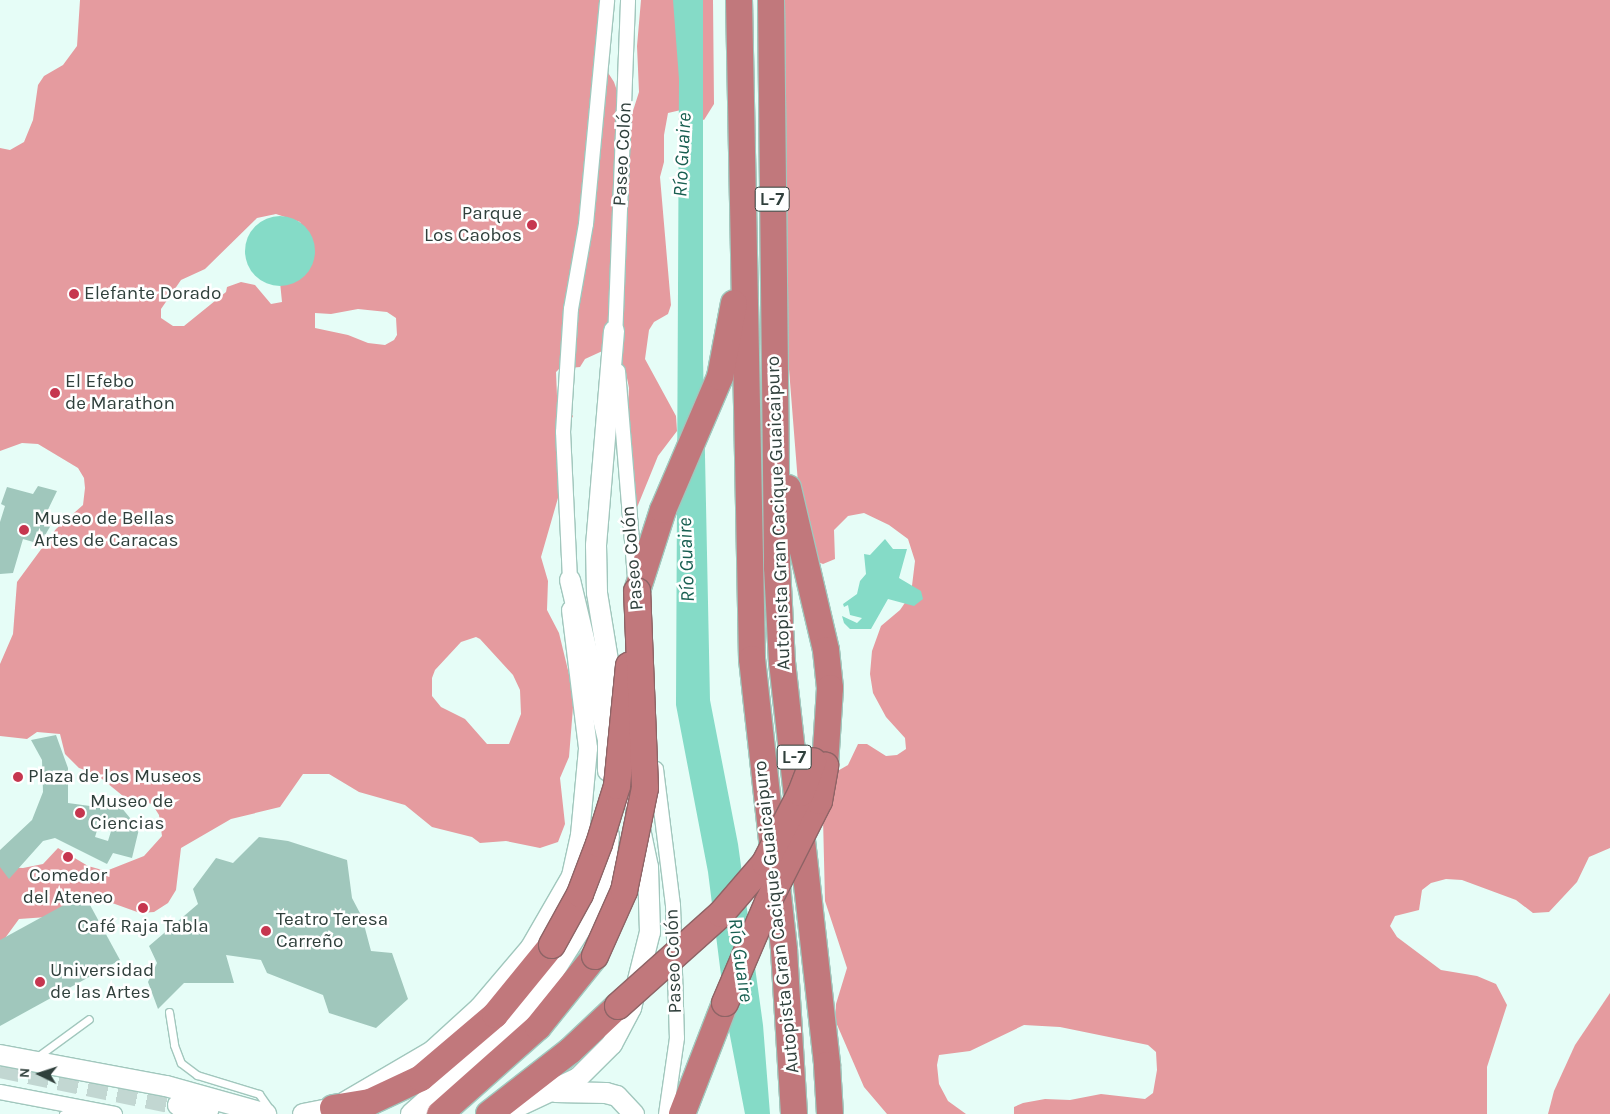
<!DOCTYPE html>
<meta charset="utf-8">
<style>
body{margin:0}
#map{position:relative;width:1610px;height:1114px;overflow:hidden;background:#e6fdf7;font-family:Karla,sans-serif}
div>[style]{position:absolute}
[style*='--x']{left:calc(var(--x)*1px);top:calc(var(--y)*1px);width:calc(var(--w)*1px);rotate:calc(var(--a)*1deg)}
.forest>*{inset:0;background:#e59b9f}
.water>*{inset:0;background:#85dbc7}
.round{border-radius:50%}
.building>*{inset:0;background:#a0c7bc}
.secondary-tunnel>*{height:20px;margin-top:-10px;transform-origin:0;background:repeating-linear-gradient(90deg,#c2d7d2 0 20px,transparent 0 30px)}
.roads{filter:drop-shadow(1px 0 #a1c7bd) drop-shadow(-1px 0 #a1c7bd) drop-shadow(0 1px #a1c7bd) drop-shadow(0 -1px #a1c7bd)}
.service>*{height:7px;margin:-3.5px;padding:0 3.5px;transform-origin:3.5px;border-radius:3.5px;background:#fff}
.minor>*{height:14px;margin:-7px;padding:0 7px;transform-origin:7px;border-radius:7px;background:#fff}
.tertiary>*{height:18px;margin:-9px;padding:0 9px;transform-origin:9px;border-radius:9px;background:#fff}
.secondary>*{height:20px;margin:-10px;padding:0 10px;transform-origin:10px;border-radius:10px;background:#fff}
.motorway>*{height:26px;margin:-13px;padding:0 13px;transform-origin:13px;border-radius:13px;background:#c1787c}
.bridges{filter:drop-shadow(1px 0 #8e6466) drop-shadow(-1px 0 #8e6466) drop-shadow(0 1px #8e6466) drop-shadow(0 -1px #8e6466)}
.motorway-bridge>*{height:26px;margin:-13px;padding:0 13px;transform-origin:13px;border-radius:13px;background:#c1787c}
.dots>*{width:14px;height:14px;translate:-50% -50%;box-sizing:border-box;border:2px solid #fff;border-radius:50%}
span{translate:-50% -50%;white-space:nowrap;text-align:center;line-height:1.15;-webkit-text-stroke:5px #fff;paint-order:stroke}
.shield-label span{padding:1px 4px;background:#fff;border:1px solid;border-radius:4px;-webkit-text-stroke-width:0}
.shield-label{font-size:18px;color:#30403c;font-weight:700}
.street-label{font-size:19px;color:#30403c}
.poi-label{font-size:19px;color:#30403c}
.right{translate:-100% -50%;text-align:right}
.left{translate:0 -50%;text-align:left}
.water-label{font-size:20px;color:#175e50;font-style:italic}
.north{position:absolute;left:15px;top:1049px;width:50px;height:50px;-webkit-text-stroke:4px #fff;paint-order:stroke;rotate:274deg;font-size:14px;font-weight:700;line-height:20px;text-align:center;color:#30403c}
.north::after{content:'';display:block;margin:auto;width:18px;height:22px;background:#30403c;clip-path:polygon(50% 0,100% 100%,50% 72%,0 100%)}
</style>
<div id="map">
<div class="forest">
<div style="clip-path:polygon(evenodd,80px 0,601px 0,597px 35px,605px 68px,614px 82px,627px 120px,631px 117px,639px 92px,637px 46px,641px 0,713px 0,714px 104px,704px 120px,681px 110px,668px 113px,664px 135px,664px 162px,660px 177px,671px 305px,668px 314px,654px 322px,649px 330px,645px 359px,676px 416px,677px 431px,658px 456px,636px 510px,632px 510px,626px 442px,629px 388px,626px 373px,609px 348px,585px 359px,580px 367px,559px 369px,556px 372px,557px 396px,573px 416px,560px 442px,557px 458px,560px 491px,541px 557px,548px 581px,547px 610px,559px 633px,574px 695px,569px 757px,560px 778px,565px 824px,558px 842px,540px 848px,506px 841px,480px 843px,472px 837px,432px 827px,405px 805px,359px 792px,329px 774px,303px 774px,280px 807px,231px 819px,181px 848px,176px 890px,168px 903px,154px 912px,140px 913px,101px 899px,86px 899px,47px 917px,19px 919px,0 945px,0 867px,23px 868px,43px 864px,58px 848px,88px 866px,106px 871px,144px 856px,162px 836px,159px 815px,152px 804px,123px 796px,96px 774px,79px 768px,65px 754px,60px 734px,37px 732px,27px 739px,0 736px,0 664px,13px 634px,17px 582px,56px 529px,83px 505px,85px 488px,84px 478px,78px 468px,38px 444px,22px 443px,0 451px,0 148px,10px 150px,24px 142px,33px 120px,38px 85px,44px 76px,63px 65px,77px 46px,80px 0,276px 214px,300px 222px,308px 237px,280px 282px,282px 302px,271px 304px,255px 285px,241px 282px,227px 287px,226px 292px,184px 326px,173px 326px,161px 318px,161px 309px,181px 280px,205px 269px,257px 218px,276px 214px,80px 0,358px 309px,387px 312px,396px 318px,397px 335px,394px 340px,385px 345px,368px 343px,348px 335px,315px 328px,315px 313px,331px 314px,358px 309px,80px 0,476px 637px,480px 639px,513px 675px,520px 690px,521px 714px,509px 744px,487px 744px,465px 719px,441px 707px,432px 696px,432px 678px,435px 670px,461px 642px,476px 637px)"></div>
<div style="clip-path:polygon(784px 0,1610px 0,1610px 848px,1589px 857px,1577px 882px,1549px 912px,1533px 913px,1516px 900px,1462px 880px,1446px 879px,1431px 883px,1422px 890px,1419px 910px,1395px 916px,1390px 926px,1397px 937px,1441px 970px,1477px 976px,1496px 984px,1507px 1005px,1487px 1067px,1487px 1114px,1014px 1114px,1014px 1107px,1023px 1103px,1045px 1099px,1070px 1100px,1101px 1094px,1145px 1099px,1153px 1093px,1157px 1070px,1156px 1052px,1148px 1045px,1060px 1027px,1024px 1025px,970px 1051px,939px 1055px,937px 1065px,939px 1084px,948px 1101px,966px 1114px,887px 1114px,864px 1087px,835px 1020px,836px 1004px,847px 968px,825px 901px,823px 818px,834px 773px,848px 765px,858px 744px,867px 744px,886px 756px,897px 755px,906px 749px,905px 738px,886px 717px,873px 693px,870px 674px,872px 651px,881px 626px,900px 610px,911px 594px,915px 561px,908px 539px,889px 525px,864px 513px,848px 516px,834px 530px,835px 559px,823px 564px,818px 562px,801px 521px,787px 344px)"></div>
<div style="clip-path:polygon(1610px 993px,1610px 1114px,1548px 1114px,1554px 1091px,1575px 1045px)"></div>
</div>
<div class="water">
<div style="clip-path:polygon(673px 0,703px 0,703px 358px,710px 700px,738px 844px,763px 1025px,770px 1114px,745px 1114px,726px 1015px,708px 872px,676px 705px,679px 79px)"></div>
<div class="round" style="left:245px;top:216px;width:70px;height:70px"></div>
<div style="clip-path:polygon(885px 539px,893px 549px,907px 549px,899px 578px,921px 591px,923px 599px,914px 606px,888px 599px,871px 629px,850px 629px,844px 623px,842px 616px,857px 623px,862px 618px,850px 615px,848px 605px,844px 607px,843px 604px,857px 594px,860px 581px,866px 574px,864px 554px,870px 555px)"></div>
</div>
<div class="building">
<div style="clip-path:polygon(38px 486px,57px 491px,43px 520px,51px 525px,40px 544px,23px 539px,13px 573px,0 574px,0 522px,5px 506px,1px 504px,7px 487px,33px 494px)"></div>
<div style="clip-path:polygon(evenodd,56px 735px,68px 768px,68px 803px,90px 806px,100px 799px,121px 807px,139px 829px,132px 858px,113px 853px,107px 864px,55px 838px,43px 841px,9px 879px,0 867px,0 850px,32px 820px,43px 792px,42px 760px,31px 740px,56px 735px,99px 824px,112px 828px,108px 841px,95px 837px,99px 824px)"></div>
<div style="clip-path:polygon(259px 837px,288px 841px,347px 860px,352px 898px,362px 917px,371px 951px,392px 953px,408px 999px,376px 1028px,329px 1013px,323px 995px,267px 973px,261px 960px,226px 955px,234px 983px,184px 983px,158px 1009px,148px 982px,157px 963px,149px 946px,198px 904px,193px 889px,216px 858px,233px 863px)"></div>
<div style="clip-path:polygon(84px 894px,120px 960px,0 1026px,0 940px)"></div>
</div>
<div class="secondary-tunnel">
<div style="--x:0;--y:1068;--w:182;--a:11.7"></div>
</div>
<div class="roads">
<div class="service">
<div style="--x:169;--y:1012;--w:33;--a:81"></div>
<div style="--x:174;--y:1045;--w:19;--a:69"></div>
<div style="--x:181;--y:1063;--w:20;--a:37"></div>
<div style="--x:197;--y:1075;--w:65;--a:17"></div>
<div style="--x:259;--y:1094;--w:19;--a:55"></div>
<div style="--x:37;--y:1057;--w:64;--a:-36.2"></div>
<div style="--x:63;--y:1114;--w:15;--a:-16"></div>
</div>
<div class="minor">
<div style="--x:615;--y:340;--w:340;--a:-87.8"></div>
<div style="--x:618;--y:371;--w:209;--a:85.3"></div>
<div style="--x:570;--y:580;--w:148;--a:-92.7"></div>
<div style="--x:563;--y:432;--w:123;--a:-86.3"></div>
<div style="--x:571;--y:309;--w:86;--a:-80"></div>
<div style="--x:586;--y:224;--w:225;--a:-84.6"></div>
<div style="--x:656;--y:769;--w:137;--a:82.9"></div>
<div style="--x:673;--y:905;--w:133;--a:88.3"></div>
<div style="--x:677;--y:1038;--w:77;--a:98.2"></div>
<div style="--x:0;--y:1092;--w:117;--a:10.8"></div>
</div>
<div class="tertiary">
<div style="--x:345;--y:1101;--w:101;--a:-30.4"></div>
<div style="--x:432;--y:1050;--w:64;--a:-42.5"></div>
<div style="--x:479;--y:1007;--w:79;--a:-49.6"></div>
<div style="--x:530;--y:947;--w:82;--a:-60"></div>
<div style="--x:571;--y:876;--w:42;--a:-77.6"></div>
<div style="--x:580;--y:835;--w:87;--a:-84.7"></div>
<div style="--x:588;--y:748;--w:139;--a:-97"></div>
</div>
<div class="secondary">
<div style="--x:614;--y:331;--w:215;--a:94.8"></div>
<div style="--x:596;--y:545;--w:48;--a:88.8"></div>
<div style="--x:597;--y:593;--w:130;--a:80.7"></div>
<div style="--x:570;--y:580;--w:163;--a:76.6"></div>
<div style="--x:608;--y:739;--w:32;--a:90"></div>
<div style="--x:0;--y:1055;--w:169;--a:10.6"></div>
<div style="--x:166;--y:1086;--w:104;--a:15.6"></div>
<div style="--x:555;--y:1092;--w:51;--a:1.1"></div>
<div style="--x:606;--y:1093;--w:11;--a:15"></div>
<div style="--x:617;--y:1096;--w:25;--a:47"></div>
<div style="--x:178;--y:1105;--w:31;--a:7"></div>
<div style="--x:303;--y:1114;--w:31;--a:-11"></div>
<div style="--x:411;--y:1114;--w:162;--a:-41.8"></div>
<div style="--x:532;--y:1006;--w:116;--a:-57.7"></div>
<div style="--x:594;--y:908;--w:33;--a:-70"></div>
<div style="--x:605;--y:877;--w:42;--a:-84.6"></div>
<div style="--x:502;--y:1114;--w:84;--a:-25.3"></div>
<div style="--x:578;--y:1078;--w:48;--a:-45"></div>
<div style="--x:612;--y:1044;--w:41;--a:-62.2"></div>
<div style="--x:631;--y:1008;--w:78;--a:-76"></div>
<div style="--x:650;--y:932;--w:65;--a:-91.8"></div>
<div style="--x:648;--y:867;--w:112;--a:-101.8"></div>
</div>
<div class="motorway">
<div style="--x:739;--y:0;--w:659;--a:88.87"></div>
<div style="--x:752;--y:659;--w:293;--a:83.7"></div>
<div style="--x:784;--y:950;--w:164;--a:86.5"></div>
<div style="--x:771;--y:0;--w:567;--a:89.39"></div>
<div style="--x:777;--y:567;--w:95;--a:87"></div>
<div style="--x:782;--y:662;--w:406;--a:83.6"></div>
<div style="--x:827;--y:1065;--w:49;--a:86.5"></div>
<div style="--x:788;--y:488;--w:166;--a:76.8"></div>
<div style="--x:826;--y:650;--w:38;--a:84"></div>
<div style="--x:830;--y:688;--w:78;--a:93.7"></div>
<div style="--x:637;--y:591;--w:85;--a:-72.2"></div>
<div style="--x:663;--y:510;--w:145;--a:-66.8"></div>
<div style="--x:720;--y:377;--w:75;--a:-79.3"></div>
<div style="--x:333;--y:1108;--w:37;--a:-9"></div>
<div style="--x:370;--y:1102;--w:56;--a:-25.2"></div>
<div style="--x:421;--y:1078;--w:97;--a:-40.4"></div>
<div style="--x:495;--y:1015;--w:90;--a:-50.8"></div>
<div style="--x:440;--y:1114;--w:131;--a:-41.6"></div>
<div style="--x:538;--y:1027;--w:91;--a:-51.2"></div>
<div style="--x:489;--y:1114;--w:103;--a:-37.9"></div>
<div style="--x:570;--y:1051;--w:66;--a:-43.2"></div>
<div style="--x:682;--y:1114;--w:119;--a:-68.8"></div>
</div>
</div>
<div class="bridges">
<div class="motorway-bridge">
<div style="--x:552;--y:945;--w:58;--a:-61.2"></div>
<div style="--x:580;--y:894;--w:53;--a:-69.2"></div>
<div style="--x:599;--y:844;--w:61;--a:-72.8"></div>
<div style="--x:617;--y:786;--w:121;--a:-84.3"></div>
<div style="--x:595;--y:956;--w:71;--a:-66"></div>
<div style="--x:624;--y:891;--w:105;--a:-78.5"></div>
<div style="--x:645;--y:788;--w:197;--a:-92.3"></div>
<div style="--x:725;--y:1003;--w:110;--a:-66.9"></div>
<div style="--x:768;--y:902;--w:113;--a:-63.2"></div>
<div style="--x:819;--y:801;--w:36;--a:-80"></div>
<div style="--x:618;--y:1006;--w:138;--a:-41.8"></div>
<div style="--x:721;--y:914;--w:67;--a:-49.2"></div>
<div style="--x:765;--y:863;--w:79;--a:-62.8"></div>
<div style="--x:801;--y:793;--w:34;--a:-69"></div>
</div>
</div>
<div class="dots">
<div style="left:532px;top:225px;background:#c6364f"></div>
<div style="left:74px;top:294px;background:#c6364f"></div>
<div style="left:55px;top:393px;background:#c6364f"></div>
<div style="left:24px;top:530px;background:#c6364f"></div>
<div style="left:18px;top:777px;background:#c6364f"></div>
<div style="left:80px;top:813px;background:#c6364f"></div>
<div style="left:68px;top:857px;background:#c6364f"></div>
<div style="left:143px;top:908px;background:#c6364f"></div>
<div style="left:266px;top:931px;background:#c6364f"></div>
<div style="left:40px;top:982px;background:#c6364f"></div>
</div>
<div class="shield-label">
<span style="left:772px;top:199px">L-7</span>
<span style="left:794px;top:757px">L-7</span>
</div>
<div class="street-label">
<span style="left:623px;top:154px;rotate:-87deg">Paseo Colón</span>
<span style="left:779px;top:513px;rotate:-92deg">Autopista Gran Cacique Guaicaipuro</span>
<span style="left:633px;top:558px;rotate:-95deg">Paseo Colón</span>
<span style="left:777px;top:917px;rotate:-96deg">Autopista Gran Cacique Guaicaipuro</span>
<span style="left:674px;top:961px;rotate:-92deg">Paseo Colón</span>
</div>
<div class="poi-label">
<span class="right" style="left:522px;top:225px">Parque<br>Los Caobos</span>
<span class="left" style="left:84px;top:294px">Elefante Dorado</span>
<span class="left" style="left:65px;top:393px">El Efebo<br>de Marathon</span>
<span class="left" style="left:34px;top:530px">Museo de Bellas<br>Artes de Caracas</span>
<span class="left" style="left:28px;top:777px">Plaza de los Museos</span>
<span class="left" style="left:90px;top:813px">Museo de<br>Ciencias</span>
<span style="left:68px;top:887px">Comedor<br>del Ateneo</span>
<span class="left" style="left:276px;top:931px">Teatro Teresa<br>Carreño</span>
<span style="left:143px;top:927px">Café Raja Tabla</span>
<span class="left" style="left:50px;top:982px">Universidad<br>de las Artes</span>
</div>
<div class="water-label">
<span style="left:682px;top:155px;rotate:-87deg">Río Guaire</span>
<span style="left:686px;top:560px;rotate:-92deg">Río Guaire</span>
<span style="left:741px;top:960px;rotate:82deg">Río Guaire</span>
</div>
<div class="north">N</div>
</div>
